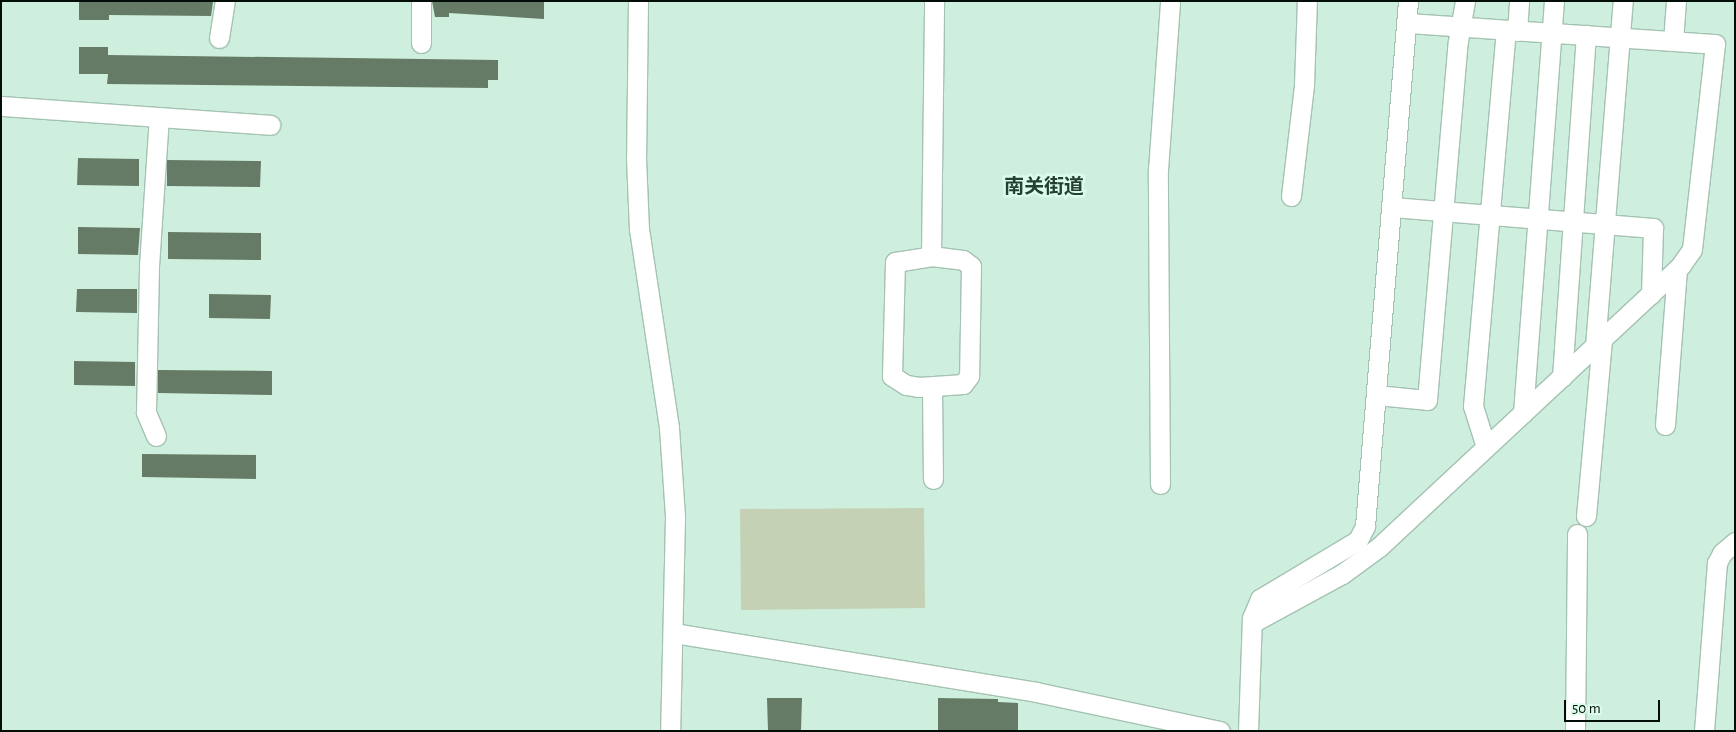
<!DOCTYPE html>
<meta charset="utf-8">
<style>
body{margin:0}
#map{position:relative;width:1736px;height:732px;overflow:hidden;background:#cfefde;font-family:"Alegreya Sans","Noto Sans SC",sans-serif}
div>[style]{position:absolute}
[style*='--x']{left:calc(var(--x)*1px);top:calc(var(--y)*1px);width:calc(var(--w)*1px);rotate:calc(var(--a)*1deg)}
.green>*{inset:0;background:#c5d1b4}
.building>*{inset:0;background:#667b65}
.roads{filter:drop-shadow(1px 0 #a4c2b2) drop-shadow(-1px 0 #a4c2b2) drop-shadow(0 1px #a4c2b2) drop-shadow(0 -1px #a4c2b2)}
.minor>*{height:19px;margin:-9.5px;padding:0 9.5px;transform-origin:9.5px;border-radius:9.5px;background:#fff}
span{translate:-50% -50%;white-space:nowrap;text-align:center;line-height:1.15;-webkit-text-stroke:5px #dcfceb;paint-order:stroke}
.district-label{font-size:20px;color:#254033;font-weight:700}
.frame{position:absolute;inset:0;border:2px solid #040e09;pointer-events:none}
.scale{position:absolute;left:1564px;top:700px;width:96px;height:22px;box-sizing:border-box;border:2px solid #040e09;border-top:0;padding-left:6px;font-size:15px;line-height:18px;white-space:nowrap;color:#040e09;-webkit-text-stroke:4px #dcfceb;paint-order:stroke}
</style>
<div id="map">
<div class="green">
<div style="clip-path:polygon(924px 508px,925px 608px,741px 610px,740px 509px)"></div>
</div>
<div class="building">
<div style="clip-path:polygon(79px 1px,213px 1px,213px 2px,211px 16px,109px 15px,109px 20px,79px 20px)"></div>
<div style="clip-path:polygon(432px 1px,544px 1px,544px 19px,449px 13px,449px 17px,435px 17px)"></div>
<div style="clip-path:polygon(79px 47px,108px 47px,108px 55px,498px 60px,498px 80px,488px 80px,488px 88px,107px 84px,108px 74px,79px 74px)"></div>
<div style="clip-path:polygon(78px 158px,139px 159px,139px 186px,77px 185px)"></div>
<div style="clip-path:polygon(167px 160px,261px 161px,260px 187px,167px 186px)"></div>
<div style="clip-path:polygon(78px 227px,140px 228px,138px 255px,78px 254px)"></div>
<div style="clip-path:polygon(168px 232px,261px 233px,261px 260px,168px 259px)"></div>
<div style="clip-path:polygon(77px 289px,137px 289px,137px 313px,76px 312px)"></div>
<div style="clip-path:polygon(209px 294px,271px 295px,270px 319px,209px 318px)"></div>
<div style="clip-path:polygon(74px 361px,135px 362px,135px 386px,74px 385px)"></div>
<div style="clip-path:polygon(158px 370px,272px 371px,272px 395px,158px 393px)"></div>
<div style="clip-path:polygon(142px 454px,256px 455px,256px 479px,142px 477px)"></div>
<div style="clip-path:polygon(767px 698px,802px 698px,801px 731px,768px 731px)"></div>
<div style="clip-path:polygon(938px 698px,998px 699px,998px 702px,1018px 703px,1018px 731px,938px 731px)"></div>
</div>
<div class="roads">
<div class="minor">
<div style="--x:638;--y:1;--w:157;--a:90.7"></div>
<div style="--x:636;--y:158;--w:71;--a:87.6"></div>
<div style="--x:639;--y:229;--w:201;--a:81.4"></div>
<div style="--x:669;--y:428;--w:89;--a:86.1"></div>
<div style="--x:675;--y:517;--w:214;--a:91.3"></div>
<div style="--x:1517;--y:31;--w:30;--a:-86"></div>
<div style="--x:219;--y:38;--w:37;--a:-81"></div>
<div style="--x:1673;--y:41;--w:40;--a:-85.7"></div>
<div style="--x:421;--y:43;--w:42;--a:-90"></div>
<div style="--x:1;--y:106;--w:270;--a:4"></div>
<div style="--x:1291;--y:196;--w:112;--a:-83.3"></div>
<div style="--x:1304;--y:85;--w:84;--a:-88"></div>
<div style="--x:1392;--y:207;--w:262;--a:4.6"></div>
<div style="--x:1653;--y:228;--w:66;--a:91.7"></div>
<div style="--x:931;--y:256;--w:32;--a:7"></div>
<div style="--x:963;--y:260;--w:10;--a:37"></div>
<div style="--x:971;--y:266;--w:110;--a:91"></div>
<div style="--x:969;--y:376;--w:10;--a:127"></div>
<div style="--x:963;--y:384;--w:44;--a:176.1"></div>
<div style="--x:919;--y:387;--w:13;--a:-171"></div>
<div style="--x:906;--y:385;--w:17;--a:-147"></div>
<div style="--x:892;--y:376;--w:114;--a:-88.5"></div>
<div style="--x:895;--y:262;--w:36;--a:-9"></div>
<div style="--x:931;--y:256;--w:255;--a:-89.3"></div>
<div style="--x:1595;--y:346;--w:346;--a:-85.4"></div>
<div style="--x:1562;--y:377;--w:343;--a:-86"></div>
<div style="--x:932;--y:387;--w:92;--a:89.4"></div>
<div style="--x:1376;--y:395;--w:51;--a:5.6"></div>
<div style="--x:1427;--y:400;--w:360;--a:-85.1"></div>
<div style="--x:1458;--y:41;--w:41;--a:-80.1"></div>
<div style="--x:1523;--y:413;--w:413;--a:-85.7"></div>
<div style="--x:1665;--y:425;--w:156;--a:-85.6"></div>
<div style="--x:156;--y:436;--w:26;--a:-113"></div>
<div style="--x:146;--y:412;--w:146;--a:-88.8"></div>
<div style="--x:149;--y:266;--w:149;--a:-86.2"></div>
<div style="--x:1486;--y:447;--w:43;--a:-107.6"></div>
<div style="--x:1473;--y:406;--w:377;--a:-85"></div>
<div style="--x:1160;--y:484;--w:314;--a:-90.4"></div>
<div style="--x:1158;--y:170;--w:169;--a:-85.9"></div>
<div style="--x:1586;--y:516;--w:177;--a:-84.8"></div>
<div style="--x:1252;--y:623;--w:102;--a:-28.6"></div>
<div style="--x:1342;--y:574;--w:46;--a:-36.1"></div>
<div style="--x:1379;--y:547;--w:413;--a:-43"></div>
<div style="--x:1681;--y:265;--w:19;--a:-55"></div>
<div style="--x:1692;--y:249;--w:206;--a:-83.6"></div>
<div style="--x:1715;--y:44;--w:309;--a:-176.1"></div>
<div style="--x:673;--y:633;--w:368;--a:9.2"></div>
<div style="--x:1036;--y:692;--w:188;--a:12"></div>
<div style="--x:1248;--y:731;--w:113;--a:-88"></div>
<div style="--x:1252;--y:618;--w:21;--a:-67"></div>
<div style="--x:1260;--y:599;--w:114;--a:-31"></div>
<div style="--x:1358;--y:540;--w:16;--a:-63"></div>
<div style="--x:1365;--y:526;--w:527;--a:-85.32"></div>
<div style="--x:1575;--y:731;--w:197;--a:-89.4"></div>
<div style="--x:1704;--y:731;--w:169;--a:-85.6"></div>
<div style="--x:1717;--y:563;--w:11;--a:-63"></div>
<div style="--x:1722;--y:553;--w:17;--a:-40"></div>
</div>
</div>
<div class="district-label">
<span style="left:1044px;top:187px">南关街道</span>
</div>
<div class="frame"></div>
<div class="scale">50 m</div>
</div>
